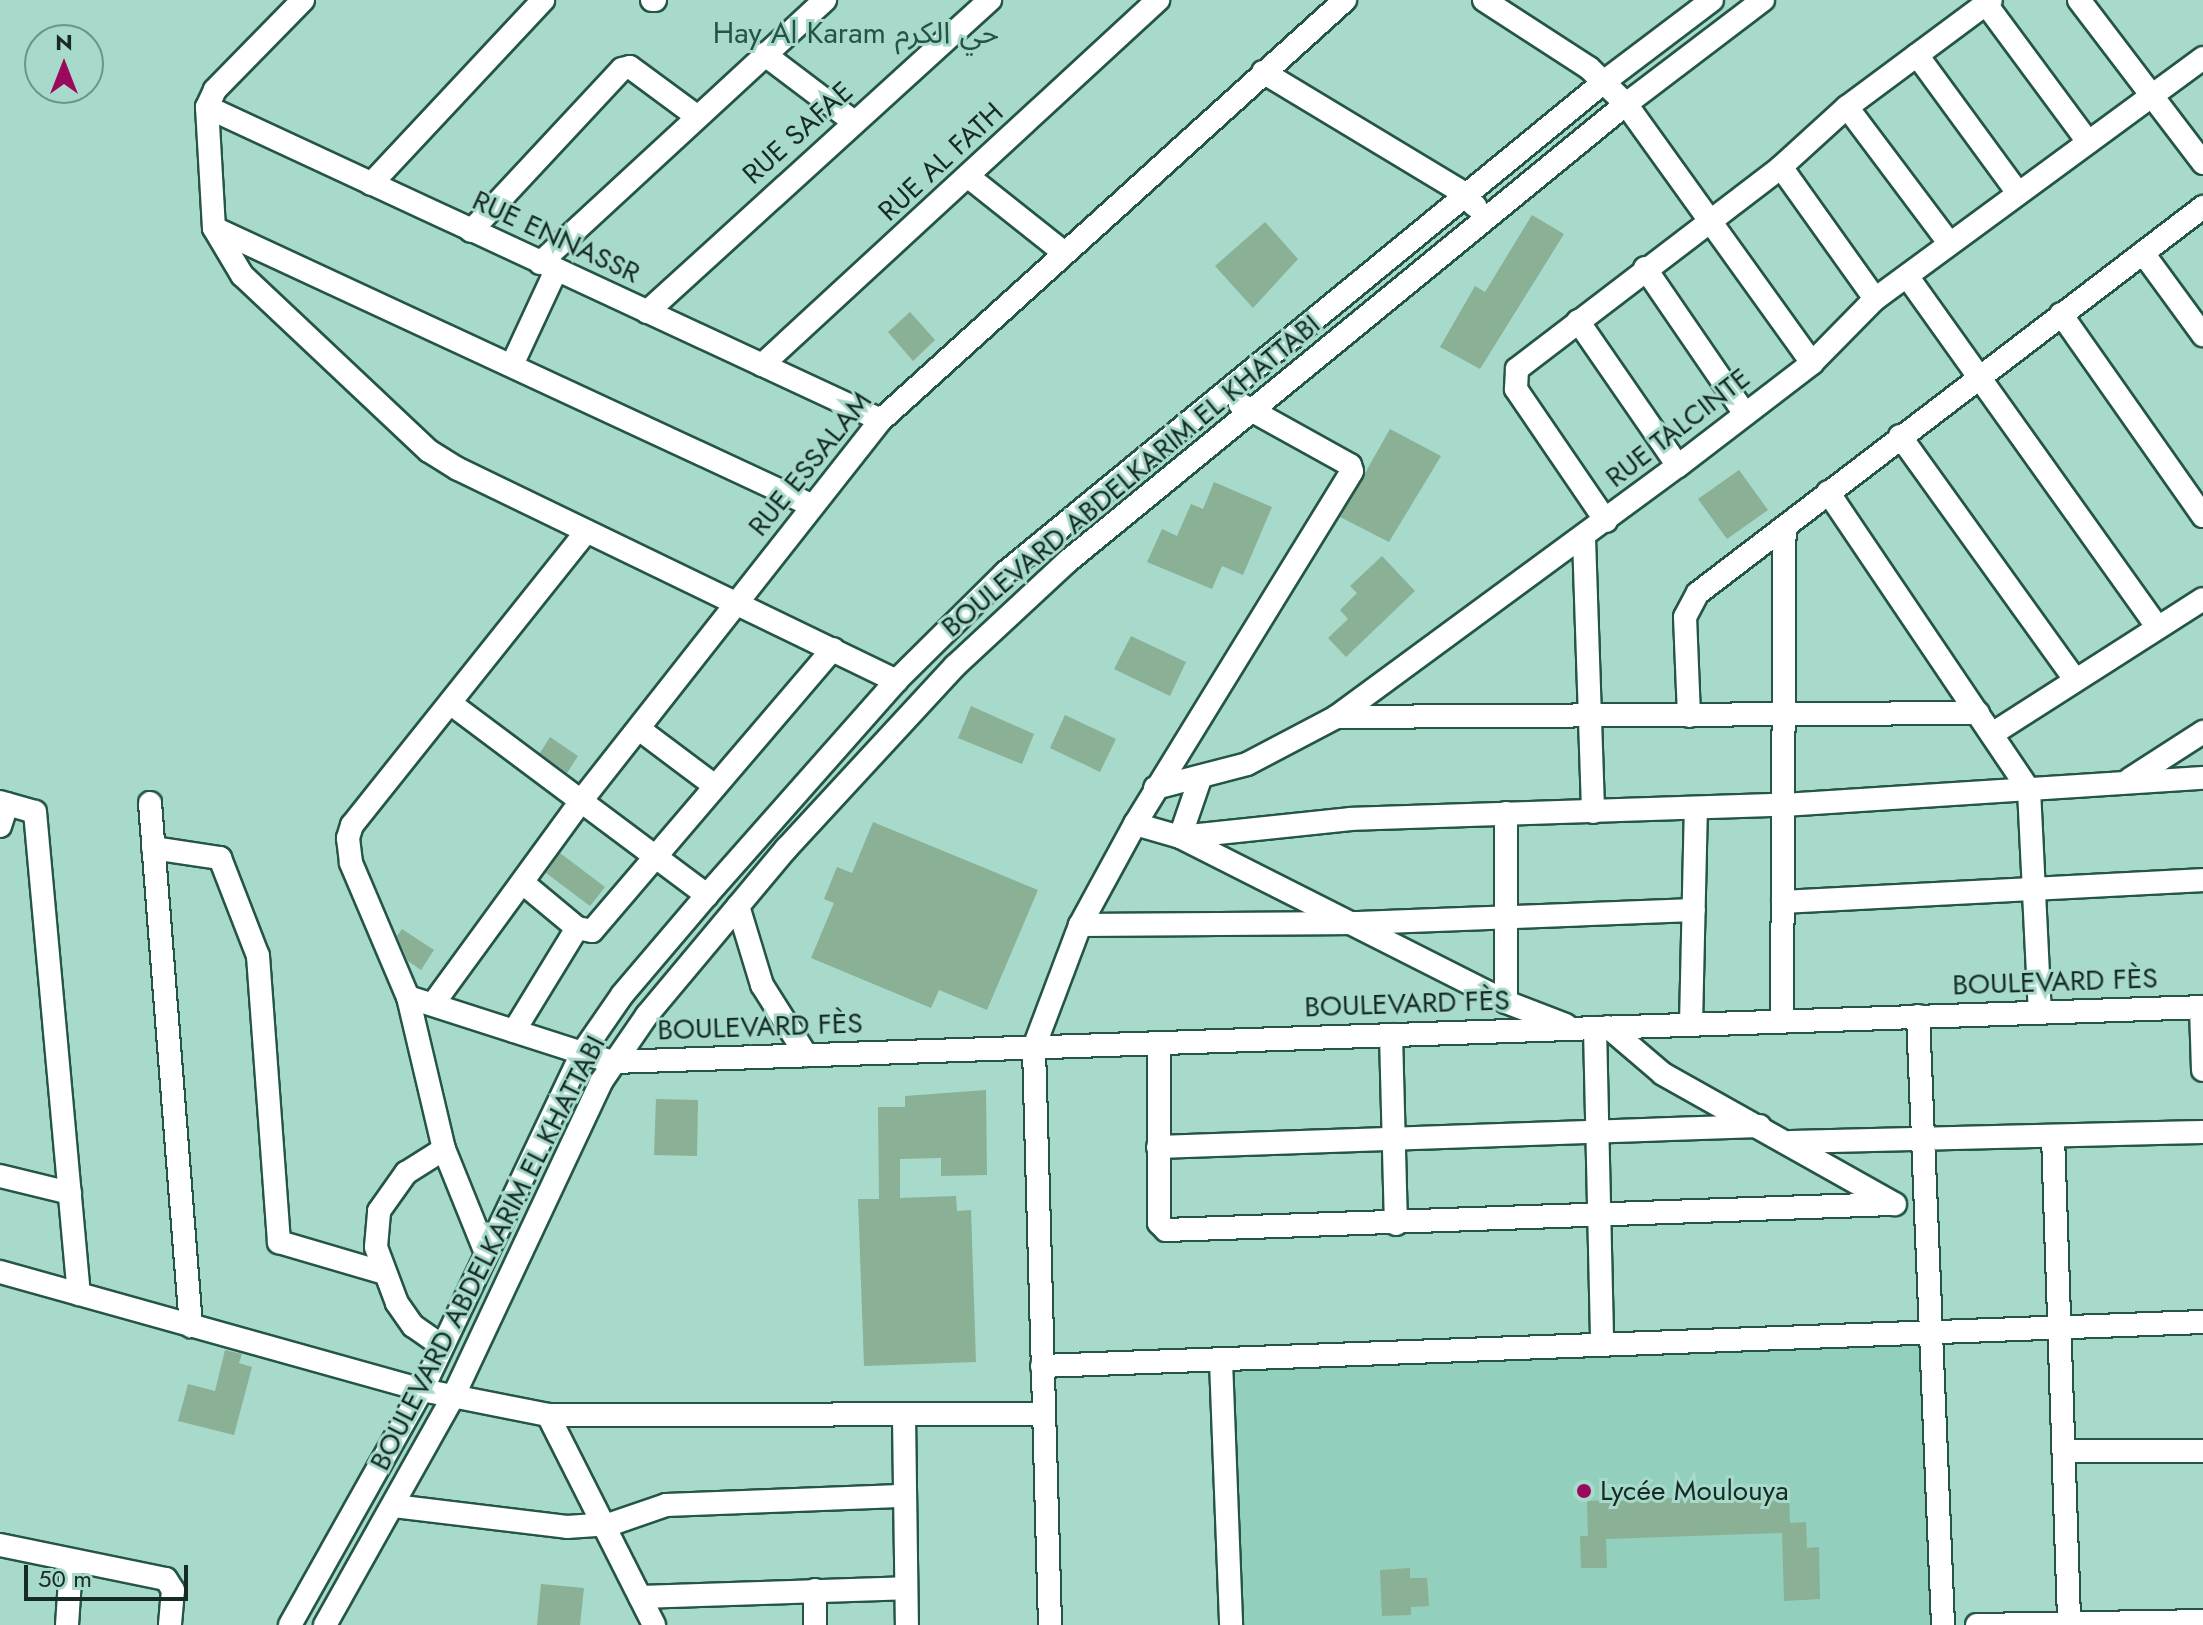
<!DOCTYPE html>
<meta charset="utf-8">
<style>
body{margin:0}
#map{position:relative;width:2203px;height:1625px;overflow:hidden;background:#a7daca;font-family:Jost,"Noto Sans Arabic",sans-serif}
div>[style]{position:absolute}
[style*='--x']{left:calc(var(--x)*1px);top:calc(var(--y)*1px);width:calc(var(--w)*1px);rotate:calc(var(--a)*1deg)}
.built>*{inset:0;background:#93cfbd}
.building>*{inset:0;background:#8ab095}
.roads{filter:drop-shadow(2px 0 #245548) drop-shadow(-2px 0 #245548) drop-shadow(0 2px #245548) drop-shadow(0 -2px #245548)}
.minor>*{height:22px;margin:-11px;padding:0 11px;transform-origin:11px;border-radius:11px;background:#fff}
.dots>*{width:22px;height:22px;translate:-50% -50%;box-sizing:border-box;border:4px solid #a7daca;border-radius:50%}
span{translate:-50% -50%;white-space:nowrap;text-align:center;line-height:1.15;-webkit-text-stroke:6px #a7daca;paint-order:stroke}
.street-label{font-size:28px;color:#172b26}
.poi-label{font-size:28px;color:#172b26}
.left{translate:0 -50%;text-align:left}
.neighbourhood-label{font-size:30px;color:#235447}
.north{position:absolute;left:24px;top:24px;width:80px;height:80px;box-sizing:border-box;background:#a7daca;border:2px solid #6d9488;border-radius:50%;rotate:0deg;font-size:22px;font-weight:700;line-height:32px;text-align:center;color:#172b26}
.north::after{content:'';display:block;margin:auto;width:28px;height:36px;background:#990a5c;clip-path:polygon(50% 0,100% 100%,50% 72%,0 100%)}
.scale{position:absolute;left:24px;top:1565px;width:164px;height:36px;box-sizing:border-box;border:4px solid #172b26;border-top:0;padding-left:10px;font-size:24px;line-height:28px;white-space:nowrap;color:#172b26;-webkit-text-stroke:6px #a7daca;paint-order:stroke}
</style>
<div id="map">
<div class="built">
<div style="clip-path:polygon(1931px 1333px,1941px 1625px,1236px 1625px,1226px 1357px)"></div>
</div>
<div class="building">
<div style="clip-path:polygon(1532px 215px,1564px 234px,1480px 369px,1440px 347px,1475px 286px,1485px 292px)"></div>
<div style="clip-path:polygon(1265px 222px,1298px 259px,1253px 308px,1215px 266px)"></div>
<div style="clip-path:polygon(910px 312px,935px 340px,913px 361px,888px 332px)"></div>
<div style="clip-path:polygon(1390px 429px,1441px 456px,1389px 542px,1340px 517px)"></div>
<div style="clip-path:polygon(1739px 470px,1768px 510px,1727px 539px,1698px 499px)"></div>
<div style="clip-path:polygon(1214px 482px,1272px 507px,1243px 575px,1222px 566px,1212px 589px,1147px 562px,1162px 529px,1177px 536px,1191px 504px,1203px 509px)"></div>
<div style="clip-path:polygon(1382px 556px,1415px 591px,1346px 657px,1328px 638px,1348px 619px,1340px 610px,1357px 593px,1350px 586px)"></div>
<div style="clip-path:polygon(1131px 636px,1186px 662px,1170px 696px,1114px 669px)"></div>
<div style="clip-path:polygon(971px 706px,1034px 734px,1022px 764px,958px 738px)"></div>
<div style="clip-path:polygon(1065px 715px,1116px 739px,1100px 772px,1050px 748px)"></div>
<div style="clip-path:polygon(550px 737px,578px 756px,567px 773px,540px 753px)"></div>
<div style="clip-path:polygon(873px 822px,1038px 890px,987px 1010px,939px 990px,931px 1008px,811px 958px,834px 903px,824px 899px,837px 867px,852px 873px)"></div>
<div style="clip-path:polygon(560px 853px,605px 887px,590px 906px,546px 873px)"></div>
<div style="clip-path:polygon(402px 929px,434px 950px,421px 970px,408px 961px,397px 936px)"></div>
<div style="clip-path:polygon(986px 1090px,987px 1175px,941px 1176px,941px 1158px,900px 1159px,900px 1198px,956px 1196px,957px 1211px,971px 1210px,976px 1362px,864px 1366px,858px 1199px,879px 1199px,878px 1107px,905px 1107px,905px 1096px)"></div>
<div style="clip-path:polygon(656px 1099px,698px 1100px,697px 1156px,654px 1155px)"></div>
<div style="clip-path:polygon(225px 1350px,242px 1354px,239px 1363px,252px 1367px,234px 1435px,178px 1421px,188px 1384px,215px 1391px)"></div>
<div style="clip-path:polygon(1789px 1494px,1790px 1523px,1806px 1522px,1807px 1548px,1819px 1547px,1820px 1599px,1784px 1601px,1782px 1533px,1606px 1539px,1607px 1568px,1581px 1568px,1580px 1536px,1588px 1536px,1587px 1501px)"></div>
<div style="clip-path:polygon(1410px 1568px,1410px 1578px,1427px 1578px,1429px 1606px,1411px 1607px,1411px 1615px,1382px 1616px,1380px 1570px)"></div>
<div style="clip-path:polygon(541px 1584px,584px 1588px,580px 1625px,537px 1625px)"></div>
</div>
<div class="roads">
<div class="minor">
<div style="--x:303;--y:0;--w:126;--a:134.4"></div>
<div style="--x:215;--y:90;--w:19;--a:115"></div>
<div style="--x:207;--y:107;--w:121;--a:86.7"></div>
<div style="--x:214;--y:228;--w:55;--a:59.2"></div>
<div style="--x:242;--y:275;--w:257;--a:43.3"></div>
<div style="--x:429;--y:451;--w:34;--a:32"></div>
<div style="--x:458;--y:469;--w:487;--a:25.8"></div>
<div style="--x:652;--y:0;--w:3;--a:0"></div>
<div style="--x:1484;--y:0;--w:125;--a:32.9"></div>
<div style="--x:1589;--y:68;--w:52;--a:44.2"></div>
<div style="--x:1626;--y:104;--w:319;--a:54.3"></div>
<div style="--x:2079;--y:0;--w:205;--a:52.7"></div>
<div style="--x:1986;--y:4;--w:172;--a:53.5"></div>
<div style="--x:764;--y:54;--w:113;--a:37.1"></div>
<div style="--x:1917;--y:55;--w:171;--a:53.8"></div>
<div style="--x:1263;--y:72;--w:227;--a:31.1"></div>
<div style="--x:1457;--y:189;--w:25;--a:43"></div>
<div style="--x:207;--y:107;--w:743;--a:24.91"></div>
<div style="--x:1847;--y:107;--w:170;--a:53.1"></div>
<div style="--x:1781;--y:167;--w:162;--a:54.5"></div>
<div style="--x:970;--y:178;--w:117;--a:38.4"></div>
<div style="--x:371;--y:184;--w:252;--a:-46.9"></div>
<div style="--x:214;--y:228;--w:658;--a:24.89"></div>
<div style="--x:471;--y:231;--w:221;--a:-47"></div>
<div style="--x:622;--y:69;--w:8;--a:-14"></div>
<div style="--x:630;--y:67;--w:81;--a:36.4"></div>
<div style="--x:2143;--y:253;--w:102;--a:53.8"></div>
<div style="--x:540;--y:263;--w:388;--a:-42.7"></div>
<div style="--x:1645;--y:268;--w:177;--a:55.6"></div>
<div style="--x:1907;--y:276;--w:430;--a:54.5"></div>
<div style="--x:647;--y:312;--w:464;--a:-42.3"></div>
<div style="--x:2061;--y:314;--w:247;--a:54.9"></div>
<div style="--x:1578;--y:321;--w:176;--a:55.4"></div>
<div style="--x:512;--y:365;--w:105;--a:-65.1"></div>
<div style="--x:762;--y:365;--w:539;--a:-42.67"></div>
<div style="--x:1900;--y:436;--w:297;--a:54.3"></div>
<div style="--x:1828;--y:492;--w:359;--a:56"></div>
<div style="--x:2029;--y:790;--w:222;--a:87.2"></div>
<div style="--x:1606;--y:521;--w:160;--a:-124.3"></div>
<div style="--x:1516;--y:389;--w:20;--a:-87"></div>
<div style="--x:1517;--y:369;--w:332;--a:-37.4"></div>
<div style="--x:1781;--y:167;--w:89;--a:-42.3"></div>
<div style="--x:1847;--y:107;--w:179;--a:-36.6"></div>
<div style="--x:586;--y:532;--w:375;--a:128.6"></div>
<div style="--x:352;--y:825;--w:14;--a:107"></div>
<div style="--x:348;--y:838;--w:25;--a:83"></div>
<div style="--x:351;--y:863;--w:146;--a:67"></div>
<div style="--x:408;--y:997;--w:183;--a:17.8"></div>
<div style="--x:582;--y:1053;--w:33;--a:16"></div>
<div style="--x:614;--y:1062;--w:1590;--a:-1.98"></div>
<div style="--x:1584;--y:538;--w:274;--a:88.1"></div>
<div style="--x:450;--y:703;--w:321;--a:36.8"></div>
<div style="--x:1689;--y:716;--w:99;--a:-92.3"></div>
<div style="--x:1685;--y:617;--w:27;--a:-62"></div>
<div style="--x:1698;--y:593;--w:636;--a:-37.39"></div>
<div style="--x:1336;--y:717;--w:642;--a:-0.36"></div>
<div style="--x:639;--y:729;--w:95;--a:36.9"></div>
<div style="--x:1992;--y:734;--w:250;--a:-32.6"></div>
<div style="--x:1200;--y:779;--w:61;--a:109"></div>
<div style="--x:1180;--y:837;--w:172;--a:-6"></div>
<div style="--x:1351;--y:819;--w:432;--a:-1.9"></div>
<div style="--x:1783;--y:805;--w:421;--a:-3.7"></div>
<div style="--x:2130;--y:779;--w:87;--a:-32.8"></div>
<div style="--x:1155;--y:788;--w:95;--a:-14.6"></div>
<div style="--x:1247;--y:764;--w:101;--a:-27.8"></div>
<div style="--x:1336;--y:717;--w:424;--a:-36.3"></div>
<div style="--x:1678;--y:466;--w:169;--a:-37.5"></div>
<div style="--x:1812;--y:363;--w:90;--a:-45.5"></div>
<div style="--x:1875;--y:299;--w:407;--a:-36.3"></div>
<div style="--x:0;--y:802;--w:36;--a:16"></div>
<div style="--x:35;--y:812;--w:484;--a:84.8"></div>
<div style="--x:150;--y:803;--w:525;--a:85.52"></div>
<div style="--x:1135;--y:824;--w:47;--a:16.1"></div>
<div style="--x:1180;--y:837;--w:365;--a:26.8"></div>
<div style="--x:1506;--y:1002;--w:64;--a:21"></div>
<div style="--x:0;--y:826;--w:23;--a:-72"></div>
<div style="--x:153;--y:848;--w:68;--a:8.5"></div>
<div style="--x:220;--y:858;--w:105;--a:68.8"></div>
<div style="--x:258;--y:956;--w:287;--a:85.8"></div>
<div style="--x:279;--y:1242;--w:106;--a:16.4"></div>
<div style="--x:523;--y:883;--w:70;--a:39.8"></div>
<div style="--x:577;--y:928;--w:15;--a:11"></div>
<div style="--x:592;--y:931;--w:371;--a:-49.5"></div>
<div style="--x:1783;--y:902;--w:421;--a:-3"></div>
<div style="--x:738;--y:906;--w:83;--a:73.1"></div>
<div style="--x:762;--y:985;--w:83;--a:57.8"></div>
<div style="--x:1080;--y:925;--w:278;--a:-0.4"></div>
<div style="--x:1358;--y:923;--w:336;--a:-2.2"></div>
<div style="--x:408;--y:997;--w:156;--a:76.7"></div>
<div style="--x:444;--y:1149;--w:112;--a:68"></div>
<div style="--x:1506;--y:1002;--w:189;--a:-90"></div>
<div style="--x:433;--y:1004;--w:251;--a:-53.9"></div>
<div style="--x:581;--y:801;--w:485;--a:-51.8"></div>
<div style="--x:881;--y:420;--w:626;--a:-42.15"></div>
<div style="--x:2201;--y:1007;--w:63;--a:88.2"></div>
<div style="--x:1918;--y:1016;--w:610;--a:87.65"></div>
<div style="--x:1782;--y:1021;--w:492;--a:-89.7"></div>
<div style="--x:1691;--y:1024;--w:216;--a:-88.7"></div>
<div style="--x:1608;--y:1027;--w:72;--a:40.5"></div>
<div style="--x:1663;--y:1074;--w:266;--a:29.3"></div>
<div style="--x:1595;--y:1028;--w:316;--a:88.7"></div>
<div style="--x:514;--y:1031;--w:121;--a:-58.5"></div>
<div style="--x:1391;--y:1035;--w:189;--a:88.5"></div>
<div style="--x:1159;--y:1043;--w:180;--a:90"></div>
<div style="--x:1159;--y:1223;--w:10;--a:45"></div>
<div style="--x:1166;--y:1230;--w:728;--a:-2.05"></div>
<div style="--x:2053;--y:1136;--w:489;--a:88.1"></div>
<div style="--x:1791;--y:1142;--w:412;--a:-1.4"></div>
<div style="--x:1158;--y:1147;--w:602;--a:-2"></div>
<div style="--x:0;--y:1176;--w:72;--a:13.7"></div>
<div style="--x:0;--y:1272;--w:438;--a:15.6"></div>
<div style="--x:422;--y:1390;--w:128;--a:11.2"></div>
<div style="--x:548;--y:1415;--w:495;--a:-0.1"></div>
<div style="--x:442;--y:1346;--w:35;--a:-145"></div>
<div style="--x:413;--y:1326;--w:28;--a:-125"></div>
<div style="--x:397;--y:1303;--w:60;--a:-110.6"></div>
<div style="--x:376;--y:1247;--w:36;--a:-85"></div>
<div style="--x:379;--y:1211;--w:47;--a:-54.6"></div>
<div style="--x:406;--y:1173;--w:45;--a:-32.3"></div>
<div style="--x:1221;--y:1361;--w:264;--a:87.8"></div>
<div style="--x:1042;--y:1366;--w:1162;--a:-2.17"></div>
<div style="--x:548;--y:1415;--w:235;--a:63.2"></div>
<div style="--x:904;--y:1416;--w:209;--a:89.2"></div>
<div style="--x:2064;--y:1451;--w:139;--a:0"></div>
<div style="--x:394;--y:1506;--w:174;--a:6.9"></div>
<div style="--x:567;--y:1527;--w:44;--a:-3.9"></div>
<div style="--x:611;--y:1524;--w:58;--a:-19.1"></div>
<div style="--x:666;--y:1505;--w:239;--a:-2.2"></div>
<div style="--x:0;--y:1545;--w:169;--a:11.6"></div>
<div style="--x:166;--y:1579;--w:13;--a:58"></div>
<div style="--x:173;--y:1590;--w:35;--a:95"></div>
<div style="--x:815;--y:1590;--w:35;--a:90"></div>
<div style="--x:640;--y:1597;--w:265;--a:-1.9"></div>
<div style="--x:67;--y:1625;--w:61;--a:-86.2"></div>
<div style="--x:290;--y:1625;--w:270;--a:-60.7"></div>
<div style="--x:422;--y:1390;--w:373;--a:-64.6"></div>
<div style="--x:582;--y:1053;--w:70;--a:-55.4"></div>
<div style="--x:622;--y:995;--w:131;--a:-49.6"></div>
<div style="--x:707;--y:895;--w:286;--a:-48.5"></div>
<div style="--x:896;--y:681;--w:153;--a:-44.7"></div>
<div style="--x:1005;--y:573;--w:776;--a:-39.35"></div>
<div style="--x:1605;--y:81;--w:134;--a:-37.1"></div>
<div style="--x:325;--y:1625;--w:261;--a:-60.7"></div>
<div style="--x:453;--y:1397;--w:348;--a:-64.8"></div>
<div style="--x:601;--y:1082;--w:81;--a:-55.5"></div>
<div style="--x:647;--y:1015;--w:217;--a:-50.1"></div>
<div style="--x:786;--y:849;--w:249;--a:-47.3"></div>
<div style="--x:955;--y:666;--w:154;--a:-42.9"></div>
<div style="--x:1068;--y:561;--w:721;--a:-39.32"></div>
<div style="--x:1626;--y:104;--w:172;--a:-37.2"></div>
<div style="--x:1050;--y:1625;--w:578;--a:-91.59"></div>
<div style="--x:1034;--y:1047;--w:130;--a:-69.3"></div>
<div style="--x:1080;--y:925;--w:115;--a:-61.4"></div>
<div style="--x:1135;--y:824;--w:414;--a:-58.4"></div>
<div style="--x:1352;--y:471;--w:6;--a:-108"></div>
<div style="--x:1350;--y:465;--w:126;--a:-151"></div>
<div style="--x:1977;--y:1625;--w:226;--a:-1"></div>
</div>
</div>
<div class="dots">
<div style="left:1584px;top:1491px;background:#990a5c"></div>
</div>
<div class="street-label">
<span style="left:798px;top:133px;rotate:-42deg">RUE SAFAE</span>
<span style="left:941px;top:162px;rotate:-43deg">RUE AL FATH</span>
<span style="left:556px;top:237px;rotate:25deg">RUE ENNASSR</span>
<span style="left:1678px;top:428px;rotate:-38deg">RUE TALCINTE</span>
<span style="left:810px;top:464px;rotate:-51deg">RUE ESSALAM</span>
<span style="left:1131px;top:476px;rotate:-40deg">BOULEVARD ABDELKARIM EL KHATTABI</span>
<span style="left:2055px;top:982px;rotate:-2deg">BOULEVARD FÈS</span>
<span style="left:1407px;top:1004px;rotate:-2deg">BOULEVARD FÈS</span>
<span style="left:760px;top:1027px;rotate:-2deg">BOULEVARD FÈS</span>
<span style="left:488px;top:1253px;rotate:-63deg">BOULEVARD ABDELKARIM EL KHATTABI</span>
</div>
<div class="poi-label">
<span class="left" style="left:1600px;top:1491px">Lycée Moulouya</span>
</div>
<div class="neighbourhood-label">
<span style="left:856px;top:33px">Hay Al Karam حي الكرم</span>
</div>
<div class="north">N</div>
<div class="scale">50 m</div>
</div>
